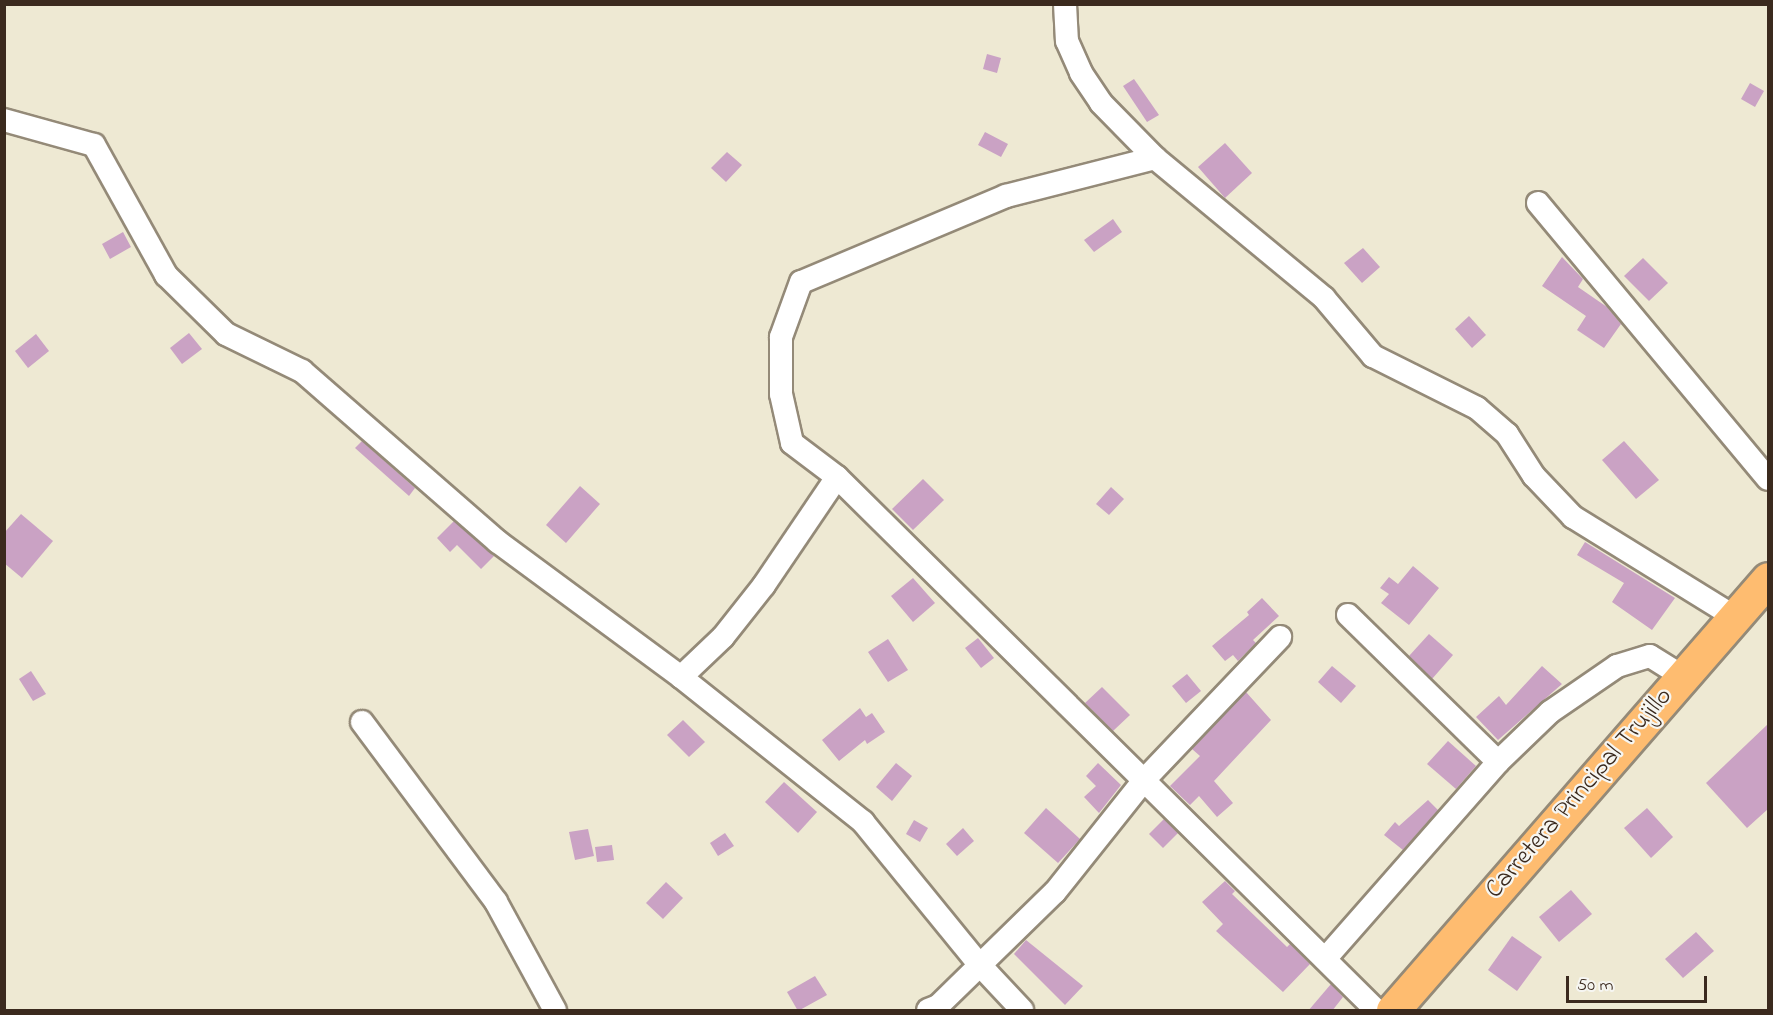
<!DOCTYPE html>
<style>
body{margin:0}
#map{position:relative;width:1773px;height:1015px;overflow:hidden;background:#eee9d3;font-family:"Indie Flower",sans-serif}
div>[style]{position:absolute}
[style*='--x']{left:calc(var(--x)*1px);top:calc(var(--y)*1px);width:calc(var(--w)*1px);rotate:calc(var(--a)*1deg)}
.building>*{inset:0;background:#caa2c4}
.roads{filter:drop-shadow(2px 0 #948a78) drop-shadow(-2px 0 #948a78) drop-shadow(0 2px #948a78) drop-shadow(0 -2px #948a78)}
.street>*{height:22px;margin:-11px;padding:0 11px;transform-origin:11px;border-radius:11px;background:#fff}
.primary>*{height:33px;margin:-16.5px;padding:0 16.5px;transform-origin:16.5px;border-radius:16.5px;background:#febc70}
span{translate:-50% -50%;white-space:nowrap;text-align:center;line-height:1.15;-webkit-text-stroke:4.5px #f6f6f2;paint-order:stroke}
.street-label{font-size:26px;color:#3b2a1e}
.frame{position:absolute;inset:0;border:6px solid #3b2a1e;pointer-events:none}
.scale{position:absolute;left:1566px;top:976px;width:141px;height:27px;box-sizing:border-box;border:3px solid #3b2a1e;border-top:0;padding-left:8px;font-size:18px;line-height:21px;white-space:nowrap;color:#3b2a1e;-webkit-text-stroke:4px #f6f6f2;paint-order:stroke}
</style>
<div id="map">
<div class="building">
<div style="clip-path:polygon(987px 54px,1001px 58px,997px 73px,983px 69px)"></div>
<div style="clip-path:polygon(1134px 79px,1159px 115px,1147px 122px,1123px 86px)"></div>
<div style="clip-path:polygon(1750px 83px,1764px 91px,1755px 107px,1741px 99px)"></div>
<div style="clip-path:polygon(985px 132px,1008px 144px,1001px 157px,978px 145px)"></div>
<div style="clip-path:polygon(1225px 143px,1252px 173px,1225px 198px,1198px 167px)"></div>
<div style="clip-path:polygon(727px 152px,742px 165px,726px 182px,711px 168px)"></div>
<div style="clip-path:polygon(1113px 219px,1122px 232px,1094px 252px,1084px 240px)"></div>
<div style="clip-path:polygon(123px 232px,131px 247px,110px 259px,102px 244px)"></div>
<div style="clip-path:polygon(1363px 248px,1380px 267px,1362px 283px,1344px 263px)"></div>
<div style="clip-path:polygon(1562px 257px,1583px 279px,1578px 287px,1607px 307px,1621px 324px,1604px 348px,1577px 330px,1586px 316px,1542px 286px)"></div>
<div style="clip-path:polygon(1643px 258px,1668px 283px,1649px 301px,1624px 276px)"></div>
<div style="clip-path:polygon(1469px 316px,1486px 335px,1472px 348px,1455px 329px)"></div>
<div style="clip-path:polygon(189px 333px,202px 349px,182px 364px,170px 348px)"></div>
<div style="clip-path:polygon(36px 334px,49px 351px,28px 368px,15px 351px)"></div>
<div style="clip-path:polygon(362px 441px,415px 488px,409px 496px,355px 448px)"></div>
<div style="clip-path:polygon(1624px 441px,1659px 480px,1636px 499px,1602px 460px)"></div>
<div style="clip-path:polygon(923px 479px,944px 500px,913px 530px,892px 509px)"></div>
<div style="clip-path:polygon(580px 486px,600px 504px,566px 543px,546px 525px)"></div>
<div style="clip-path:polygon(1111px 487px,1124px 499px,1109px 515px,1096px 504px)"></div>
<div style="clip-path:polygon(21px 514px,53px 541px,22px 578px,4px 563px,4px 533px)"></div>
<div style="clip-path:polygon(454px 521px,494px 556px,481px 569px,457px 545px,450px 552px,437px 538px)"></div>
<div style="clip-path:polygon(1585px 542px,1675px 598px,1652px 630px,1612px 602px,1624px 583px,1577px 555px)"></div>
<div style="clip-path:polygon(1413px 566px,1439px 588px,1409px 625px,1381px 603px,1389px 594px,1380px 588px,1389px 577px,1398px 584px)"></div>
<div style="clip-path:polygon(913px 578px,935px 603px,913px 622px,891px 596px)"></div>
<div style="clip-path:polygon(1262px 598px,1279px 616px,1253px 640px,1256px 643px,1238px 661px,1233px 655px,1225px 661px,1212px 646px,1249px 615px,1247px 612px)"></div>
<div style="clip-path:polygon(1429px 634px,1453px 655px,1432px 679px,1409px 656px)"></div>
<div style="clip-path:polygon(978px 638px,994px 658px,981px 668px,965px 648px)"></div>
<div style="clip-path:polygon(888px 639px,908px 670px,888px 682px,868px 652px)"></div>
<div style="clip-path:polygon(1332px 666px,1356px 686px,1341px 703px,1318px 682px)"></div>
<div style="clip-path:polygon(1542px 666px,1562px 684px,1498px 740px,1476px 717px,1499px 696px,1506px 705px)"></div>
<div style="clip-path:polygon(31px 671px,46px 694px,33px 701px,19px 679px)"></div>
<div style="clip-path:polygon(1187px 674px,1201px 691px,1186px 703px,1172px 686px)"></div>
<div style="clip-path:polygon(1102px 687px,1130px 715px,1113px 731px,1085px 703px)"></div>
<div style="clip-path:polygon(1246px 692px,1271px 720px,1214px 781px,1233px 803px,1217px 817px,1199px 796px,1190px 805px,1170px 786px,1200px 756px,1192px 749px)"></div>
<div style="clip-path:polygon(860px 708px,866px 717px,872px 713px,885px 732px,867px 744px,865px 740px,839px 761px,822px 740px)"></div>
<div style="clip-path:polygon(683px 720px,705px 742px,689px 757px,667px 735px)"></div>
<div style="clip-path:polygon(1768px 724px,1768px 809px,1747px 828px,1706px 783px)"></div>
<div style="clip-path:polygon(1448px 741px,1476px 766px,1456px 789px,1427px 764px)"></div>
<div style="clip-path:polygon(896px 763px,912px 776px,892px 801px,876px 787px)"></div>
<div style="clip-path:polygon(1098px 763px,1121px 785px,1099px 813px,1084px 797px,1096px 786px,1086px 776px)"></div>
<div style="clip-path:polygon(784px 782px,817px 812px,798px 833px,765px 802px)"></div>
<div style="clip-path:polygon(1428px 800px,1438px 810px,1403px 850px,1384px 835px,1395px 822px,1399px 826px)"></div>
<div style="clip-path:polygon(1046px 808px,1080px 839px,1058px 863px,1024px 833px)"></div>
<div style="clip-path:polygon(1647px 808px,1673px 837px,1651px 858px,1624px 828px)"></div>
<div style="clip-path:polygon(1164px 819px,1178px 833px,1163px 848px,1149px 834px)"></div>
<div style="clip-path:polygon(914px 820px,928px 828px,920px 842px,906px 834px)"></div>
<div style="clip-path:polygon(963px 828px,974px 841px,957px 856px,946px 844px)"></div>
<div style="clip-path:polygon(588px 829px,594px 856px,575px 860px,569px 832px)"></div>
<div style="clip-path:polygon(725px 833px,734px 846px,718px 856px,710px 843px)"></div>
<div style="clip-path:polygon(612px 845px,614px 860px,597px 862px,595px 847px)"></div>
<div style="clip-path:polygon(1225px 881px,1235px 891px,1232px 894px,1287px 947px,1290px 944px,1310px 964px,1283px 992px,1216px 931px,1223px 924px,1202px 902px)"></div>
<div style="clip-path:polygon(666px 882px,683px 898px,663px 919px,646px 903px)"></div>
<div style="clip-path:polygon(1571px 890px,1592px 914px,1559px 942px,1539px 917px)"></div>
<div style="clip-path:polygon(1696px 932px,1714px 951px,1683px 978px,1665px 959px)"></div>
<div style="clip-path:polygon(1512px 936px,1542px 957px,1517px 991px,1488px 970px)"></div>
<div style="clip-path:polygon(1026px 940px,1083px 986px,1065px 1005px,1014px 954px)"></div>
<div style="clip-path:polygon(815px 976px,827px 995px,798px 1011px,787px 992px)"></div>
<div style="clip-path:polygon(1331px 984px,1343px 997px,1332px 1011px,1308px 1011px)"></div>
</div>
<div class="roads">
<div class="street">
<div style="--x:1065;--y:4;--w:37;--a:87"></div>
<div style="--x:1067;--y:41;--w:35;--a:66"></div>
<div style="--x:1081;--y:73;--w:36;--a:56"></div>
<div style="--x:1101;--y:103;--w:77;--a:45.5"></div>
<div style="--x:1155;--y:158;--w:219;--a:39.6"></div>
<div style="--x:1324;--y:298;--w:76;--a:49.8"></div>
<div style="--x:1373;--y:356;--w:116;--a:26.6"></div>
<div style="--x:1477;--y:408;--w:40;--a:41"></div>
<div style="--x:1507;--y:434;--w:50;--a:57.3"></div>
<div style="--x:1534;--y:476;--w:57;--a:46.4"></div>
<div style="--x:1573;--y:517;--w:190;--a:31.7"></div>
<div style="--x:4;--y:120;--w:93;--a:15.5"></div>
<div style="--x:94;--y:145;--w:149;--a:61"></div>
<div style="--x:166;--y:275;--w:84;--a:44.5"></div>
<div style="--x:226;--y:334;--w:85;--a:26"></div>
<div style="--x:302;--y:371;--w:260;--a:41.1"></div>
<div style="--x:498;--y:542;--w:227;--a:36.4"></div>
<div style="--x:681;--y:677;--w:233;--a:38.5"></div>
<div style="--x:863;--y:822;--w:183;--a:50.8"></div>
<div style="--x:979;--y:964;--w:63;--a:46.9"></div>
<div style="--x:1155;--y:158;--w:154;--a:165.7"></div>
<div style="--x:1006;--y:196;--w:222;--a:157.2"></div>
<div style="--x:801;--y:282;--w:59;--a:110"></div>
<div style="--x:781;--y:337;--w:57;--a:90"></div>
<div style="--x:781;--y:394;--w:50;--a:77.3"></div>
<div style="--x:792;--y:443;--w:56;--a:37.1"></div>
<div style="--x:837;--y:477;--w:758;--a:44.68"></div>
<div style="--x:1538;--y:203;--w:359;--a:50.2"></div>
<div style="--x:1348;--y:615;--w:210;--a:44.4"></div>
<div style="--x:1498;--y:762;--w:72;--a:-43.9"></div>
<div style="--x:1550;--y:712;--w:81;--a:-34.5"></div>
<div style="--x:1617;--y:666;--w:34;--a:-17"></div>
<div style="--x:1650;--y:656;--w:38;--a:32"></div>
<div style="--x:681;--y:677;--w:58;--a:-43.6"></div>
<div style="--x:723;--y:637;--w:66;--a:-51.7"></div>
<div style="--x:764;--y:585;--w:130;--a:-55.9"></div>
<div style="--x:362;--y:722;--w:224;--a:53.3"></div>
<div style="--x:496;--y:902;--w:123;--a:61.4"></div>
<div style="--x:1325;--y:959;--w:262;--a:-48.7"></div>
<div style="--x:928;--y:1010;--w:11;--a:-22"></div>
<div style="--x:938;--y:1006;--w:163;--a:-44.3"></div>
<div style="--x:1055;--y:892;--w:144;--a:-51.5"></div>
<div style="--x:1145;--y:779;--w:196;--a:-46.4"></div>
</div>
<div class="primary">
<div style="--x:1393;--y:1010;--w:571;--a:-48.97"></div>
</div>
</div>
<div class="street-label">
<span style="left:1580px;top:794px;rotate:-49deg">Carretera Principal Trujillo</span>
</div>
<div class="frame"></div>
<div class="scale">50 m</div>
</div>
